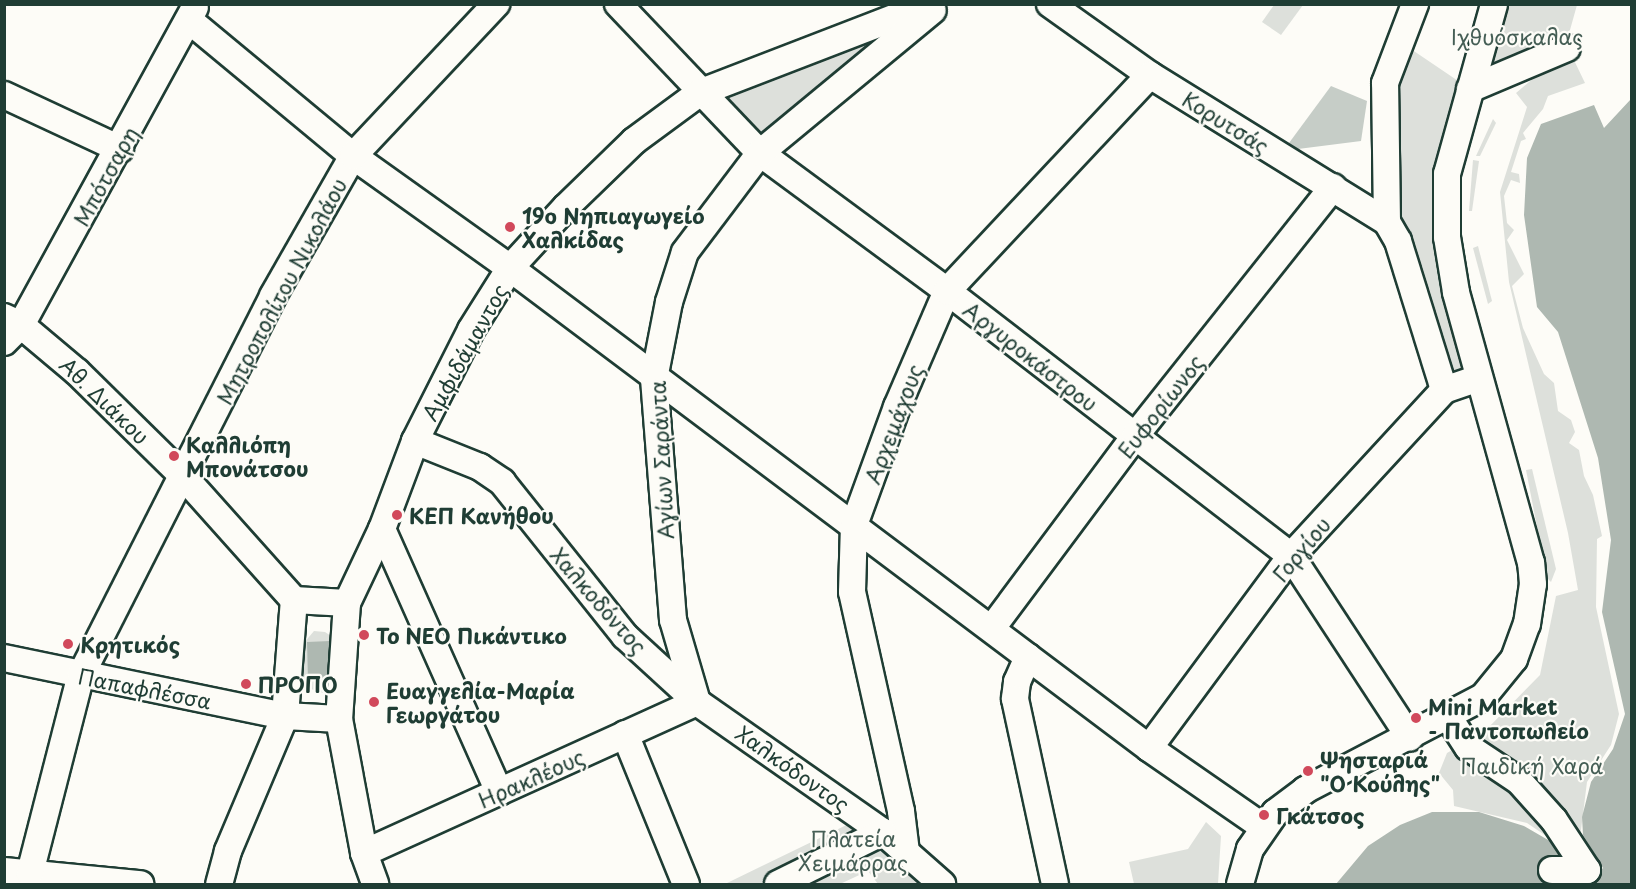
<!DOCTYPE html>
<meta charset="utf-8">
<style>
body{margin:0}
#map{position:relative;width:1636px;height:889px;overflow:hidden;background:#fdfcf7;font-family:"Playpen Sans",sans-serif}
div>[style]{position:absolute}
[style*='--x']{left:calc(var(--x)*1px);top:calc(var(--y)*1px);width:calc(var(--w)*1px);rotate:calc(var(--a)*1deg)}
.green>*{inset:0;background:#dde0db}
.water>*{inset:0;background:#aeb8b1}
.building>*{inset:0;background:#c6cdc7}
.roads{filter:drop-shadow(2px 0 #1f3d34) drop-shadow(-2px 0 #1f3d34) drop-shadow(0 2px #1f3d34) drop-shadow(0 -2px #1f3d34)}
.minor>*{height:26px;margin:-13px;padding:0 13px;transform-origin:13px;border-radius:13px;background:#fdfcf7}
.dots>*{width:16px;height:16px;translate:-50% -50%;box-sizing:border-box;border:3px solid #fdfcf7;border-radius:50%}
span{translate:-50% -50%;white-space:nowrap;text-align:center;line-height:1.15;-webkit-text-stroke:4.5px #fdfcf7;paint-order:stroke}
.park-label{font-size:21px;color:#455e55}
.street-label{font-size:21px;color:#1f3d34}
.poi-label{font-size:21px;color:#1f3d34;font-weight:700}
.left{translate:0 -50%;text-align:left}
.frame{position:absolute;inset:0;border:6px solid #1f3d34;pointer-events:none}
</style>
<div id="map">
<div class="green">
<div style="clip-path:polygon(930px 5px,760px 153px,699px 93px)"></div>
<div style="clip-path:polygon(1274px 5px,1303px 5px,1281px 35px,1262px 22px)"></div>
<div style="clip-path:polygon(1494px 5px,1577px 5px,1570px 30px,1555px 53px,1470px 90px,1447px 174px,1479px 378px,1444px 390px,1398px 241px,1385px 83px,1402px 43px,1470px 89px)"></div>
<div style="clip-path:polygon(1572px 56px,1585px 83px,1548px 96px,1543px 109px,1523px 133px,1526px 139px,1521px 141px,1511px 172px,1519px 174px,1520px 183px,1511px 180px,1504px 196px,1507px 223px,1514px 230px,1507px 240px,1524px 274px,1512px 286px,1523px 328px,1544px 374px,1554px 383px,1558px 411px,1571px 420px,1575px 432px,1569px 443px,1579px 450px,1584px 476px,1593px 495px,1602px 536px,1597px 539px,1596px 607px,1619px 714px,1611px 745px,1587px 782px,1580px 838px,1561px 846px,1527px 823px,1454px 806px,1453px 790px,1439px 773px,1447px 753px,1485px 731px,1540px 675px,1556px 596px,1578px 590px,1568px 533px,1509px 282px,1500px 192px,1527px 107px,1516px 93px,1543px 70px)"></div>
<div style="clip-path:polygon(1493px 119px,1496px 123px,1480px 156px,1476px 156px)"></div>
<div style="clip-path:polygon(1473px 160px,1479px 161px,1472px 211px,1469px 211px)"></div>
<div style="clip-path:polygon(1478px 246px,1492px 301px,1488px 304px,1473px 248px)"></div>
<div style="clip-path:polygon(1532px 469px,1556px 569px,1551px 582px,1547px 578px,1526px 470px)"></div>
<div style="clip-path:polygon(314px 631px,325px 632px,334px 638px,328px 691px,323px 693px,308px 688px,303px 678px,303px 644px)"></div>
<div style="clip-path:polygon(863px 817px,942px 884px,878px 884px,868px 871px,840px 884px,725px 884px)"></div>
<div style="clip-path:polygon(1206px 822px,1221px 836px,1218px 884px,1134px 884px,1129px 862px,1188px 849px)"></div>
</div>
<div class="water">
<div style="clip-path:polygon(1631px 99px,1631px 884px,1336px 884px,1368px 846px,1400px 825px,1432px 812px,1479px 812px,1524px 826px,1555px 844px,1565px 864px,1590px 881px,1603px 868px,1583px 835px,1582px 817px,1591px 782px,1613px 749px,1625px 714px,1602px 612px,1611px 540px,1598px 458px,1558px 332px,1537px 307px,1524px 215px,1527px 158px,1541px 124px,1594px 105px,1604px 128px)"></div>
<div style="clip-path:polygon(330px 641px,331px 680px,308px 681px,307px 642px)"></div>
</div>
<div class="building">
<div style="clip-path:polygon(1331px 86px,1367px 101px,1361px 141px,1298px 149px,1289px 143px)"></div>
</div>
<div class="roads">
<div class="minor">
<div style="--x:618;--y:4;--w:206;--a:46.4"></div>
<div style="--x:760;--y:153;--w:232;--a:36.4"></div>
<div style="--x:947;--y:291;--w:434;--a:37.6"></div>
<div style="--x:1291;--y:556;--w:217;--a:56.8"></div>
<div style="--x:1050;--y:4;--w:123;--a:35.4"></div>
<div style="--x:1150;--y:75;--w:279;--a:31.8"></div>
<div style="--x:1387;--y:222;--w:22;--a:60"></div>
<div style="--x:1398;--y:241;--w:156;--a:72.8"></div>
<div style="--x:189;--y:20;--w:213;--a:39.7"></div>
<div style="--x:353;--y:156;--w:193;--a:35.5"></div>
<div style="--x:510;--y:268;--w:799;--a:36.91"></div>
<div style="--x:1149;--y:748;--w:139;--a:34.7"></div>
<div style="--x:1470;--y:89;--w:105;--a:-22.9"></div>
<div style="--x:4;--y:95;--w:128;--a:25"></div>
<div style="--x:1387;--y:222;--w:139;--a:-90.8"></div>
<div style="--x:1385;--y:83;--w:85;--a:-69.2"></div>
<div style="--x:4;--y:317;--w:19;--a:25"></div>
<div style="--x:21;--y:325;--w:73;--a:40"></div>
<div style="--x:77;--y:372;--w:150;--a:44.5"></div>
<div style="--x:184;--y:477;--w:165;--a:48.2"></div>
<div style="--x:4;--y:342;--w:24;--a:-45"></div>
<div style="--x:21;--y:325;--w:362;--a:-61.3"></div>
<div style="--x:415;--y:441;--w:70;--a:21.8"></div>
<div style="--x:480;--y:467;--w:27;--a:34"></div>
<div style="--x:502;--y:482;--w:197;--a:51.4"></div>
<div style="--x:625;--y:636;--w:98;--a:42.5"></div>
<div style="--x:697;--y:702;--w:227;--a:35"></div>
<div style="--x:883;--y:832;--w:79;--a:41.4"></div>
<div style="--x:382;--y:529;--w:288;--a:66"></div>
<div style="--x:294;--y:600;--w:53;--a:3.2"></div>
<div style="--x:347;--y:603;--w:116;--a:93.9"></div>
<div style="--x:339;--y:719;--w:54;--a:-176.8"></div>
<div style="--x:285;--y:716;--w:116;--a:-85.6"></div>
<div style="--x:347;--y:603;--w:82;--a:-64.7"></div>
<div style="--x:382;--y:529;--w:94;--a:-69.4"></div>
<div style="--x:415;--y:441;--w:124;--a:-63.2"></div>
<div style="--x:471;--y:330;--w:73;--a:-57.8"></div>
<div style="--x:510;--y:268;--w:83;--a:-47.4"></div>
<div style="--x:566;--y:207;--w:95;--a:-44.1"></div>
<div style="--x:634;--y:141;--w:81;--a:-36.4"></div>
<div style="--x:699;--y:93;--w:248;--a:-21.1"></div>
<div style="--x:992;--y:628;--w:239;--a:-53.3"></div>
<div style="--x:1135;--y:436;--w:318;--a:-51.5"></div>
<div style="--x:1028;--y:657;--w:27;--a:114"></div>
<div style="--x:1017;--y:682;--w:17;--a:97"></div>
<div style="--x:1015;--y:699;--w:189;--a:77.8"></div>
<div style="--x:4;--y:658;--w:287;--a:11.7"></div>
<div style="--x:285;--y:716;--w:147;--a:112.9"></div>
<div style="--x:228;--y:851;--w:34;--a:105"></div>
<div style="--x:697;--y:702;--w:85;--a:-106.3"></div>
<div style="--x:673;--y:620;--w:242;--a:-94.5"></div>
<div style="--x:654;--y:379;--w:78;--a:-79"></div>
<div style="--x:669;--y:302;--w:52;--a:-72.3"></div>
<div style="--x:685;--y:252;--w:124;--a:-52.9"></div>
<div style="--x:760;--y:153;--w:224;--a:-39.6"></div>
<div style="--x:1449;--y:718;--w:35;--a:57"></div>
<div style="--x:1468;--y:747;--w:61;--a:33.7"></div>
<div style="--x:1519;--y:781;--w:52;--a:48.1"></div>
<div style="--x:1554;--y:820;--w:60;--a:56.6"></div>
<div style="--x:1587;--y:870;--w:35;--a:180"></div>
<div style="--x:339;--y:719;--w:136;--a:79.4"></div>
<div style="--x:364;--y:853;--w:33;--a:70"></div>
<div style="--x:625;--y:734;--w:162;--a:67.9"></div>
<div style="--x:1149;--y:748;--w:239;--a:-53.5"></div>
<div style="--x:1291;--y:556;--w:226;--a:-47.3"></div>
<div style="--x:1444;--y:390;--w:37;--a:-19"></div>
<div style="--x:906;--y:852;--w:41;--a:-97"></div>
<div style="--x:901;--y:811;--w:224;--a:-102.6"></div>
<div style="--x:852;--y:592;--w:67;--a:-88.3"></div>
<div style="--x:854;--y:525;--w:126;--a:-70"></div>
<div style="--x:897;--y:407;--w:126;--a:-66.7"></div>
<div style="--x:947;--y:291;--w:296;--a:-46.8"></div>
<div style="--x:364;--y:853;--w:366;--a:-24.4"></div>
<div style="--x:4;--y:871;--w:137;--a:5.5"></div>
<div style="--x:31;--y:884;--w:11;--a:-95"></div>
<div style="--x:30;--y:873;--w:204;--a:-75.6"></div>
<div style="--x:81;--y:675;--w:425;--a:-63.1"></div>
<div style="--x:273;--y:296;--w:161;--a:-60.3"></div>
<div style="--x:353;--y:156;--w:209;--a:-46.7"></div>
<div style="--x:778;--y:884;--w:117;--a:-26.3"></div>
<div style="--x:1240;--y:884;--w:36;--a:-74"></div>
<div style="--x:1250;--y:849;--w:44;--a:-55.2"></div>
<div style="--x:1275;--y:813;--w:38;--a:-37"></div>
<div style="--x:1305;--y:790;--w:201;--a:-27.6"></div>
<div style="--x:1483;--y:697;--w:49;--a:-50.8"></div>
<div style="--x:1514;--y:659;--w:37;--a:-70"></div>
<div style="--x:1527;--y:624;--w:40;--a:-81.5"></div>
<div style="--x:1533;--y:584;--w:21;--a:-95"></div>
<div style="--x:1531;--y:563;--w:281;--a:-105.5"></div>
<div style="--x:1456;--y:292;--w:56;--a:-99.3"></div>
<div style="--x:1447;--y:237;--w:63;--a:-90"></div>
<div style="--x:1447;--y:174;--w:176;--a:-74.5"></div>
</div>
</div>
<div class="dots">
<div style="left:510px;top:227px;background:#d1495b"></div>
<div style="left:174px;top:456px;background:#d1495b"></div>
<div style="left:397px;top:515px;background:#d1495b"></div>
<div style="left:364px;top:635px;background:#d1495b"></div>
<div style="left:68px;top:644px;background:#d1495b"></div>
<div style="left:246px;top:684px;background:#d1495b"></div>
<div style="left:374px;top:702px;background:#d1495b"></div>
<div style="left:1416px;top:718px;background:#d1495b"></div>
<div style="left:1308px;top:771px;background:#d1495b"></div>
<div style="left:1264px;top:815px;background:#d1495b"></div>
</div>
<div class="park-label">
<span style="left:1517px;top:36px">Ιχθυόσκαλας</span>
<span style="left:1532px;top:765px">Παιδική Χαρά</span>
<span style="left:853px;top:850px">Πλατεία<br>Χειμάρρας</span>
</div>
<div class="street-label">
<span style="left:1226px;top:122px;rotate:32deg">Κορυτσάς</span>
<span style="left:105px;top:176px;rotate:-61deg">Μπότσαρη</span>
<span style="left:281px;top:291px;rotate:-62deg">Μητροπολίτου Νικολάου</span>
<span style="left:464px;top:352px;rotate:-61deg">Αμφιδάμαντος</span>
<span style="left:1031px;top:356px;rotate:38deg">Αργυροκάστρου</span>
<span style="left:105px;top:400px;rotate:44deg">Αθ. Διάκου</span>
<span style="left:1160px;top:406px;rotate:-52deg">Ευφορίωνος</span>
<span style="left:893px;top:424px;rotate:-69deg">Αρχεμάχους</span>
<span style="left:661px;top:460px;rotate:-93deg">Αγίων Σαράντα</span>
<span style="left:1301px;top:549px;rotate:-50deg">Γοργίου</span>
<span style="left:599px;top:600px;rotate:49deg">Χαλκοδόντος</span>
<span style="left:145px;top:688px;rotate:11deg">Παπαφλέσσα</span>
<span style="left:793px;top:768px;rotate:35deg">Χαλκόδοντος</span>
<span style="left:531px;top:778px;rotate:-24deg">Ηρακλέους</span>
</div>
<div class="poi-label">
<span class="left" style="left:522px;top:227px">19ο Νηπιαγωγείο<br>Χαλκίδας</span>
<span class="left" style="left:186px;top:456px">Καλλιόπη<br>Μπονάτσου</span>
<span class="left" style="left:409px;top:515px">ΚΕΠ Κανήθου</span>
<span class="left" style="left:376px;top:635px">Το ΝΕΟ Πικάντικο</span>
<span class="left" style="left:80px;top:644px">Κρητικός</span>
<span class="left" style="left:258px;top:684px">ΠΡΟΠΟ</span>
<span class="left" style="left:386px;top:702px">Ευαγγελία-Μαρία<br>Γεωργάτου</span>
<span class="left" style="left:1428px;top:718px">Mini Market<br>- Παντοπωλείο</span>
<span class="left" style="left:1320px;top:771px">Ψησταριά<br>"Ο Κούλης"</span>
<span class="left" style="left:1276px;top:815px">Γκάτσος</span>
</div>
<div class="frame"></div>
</div>
